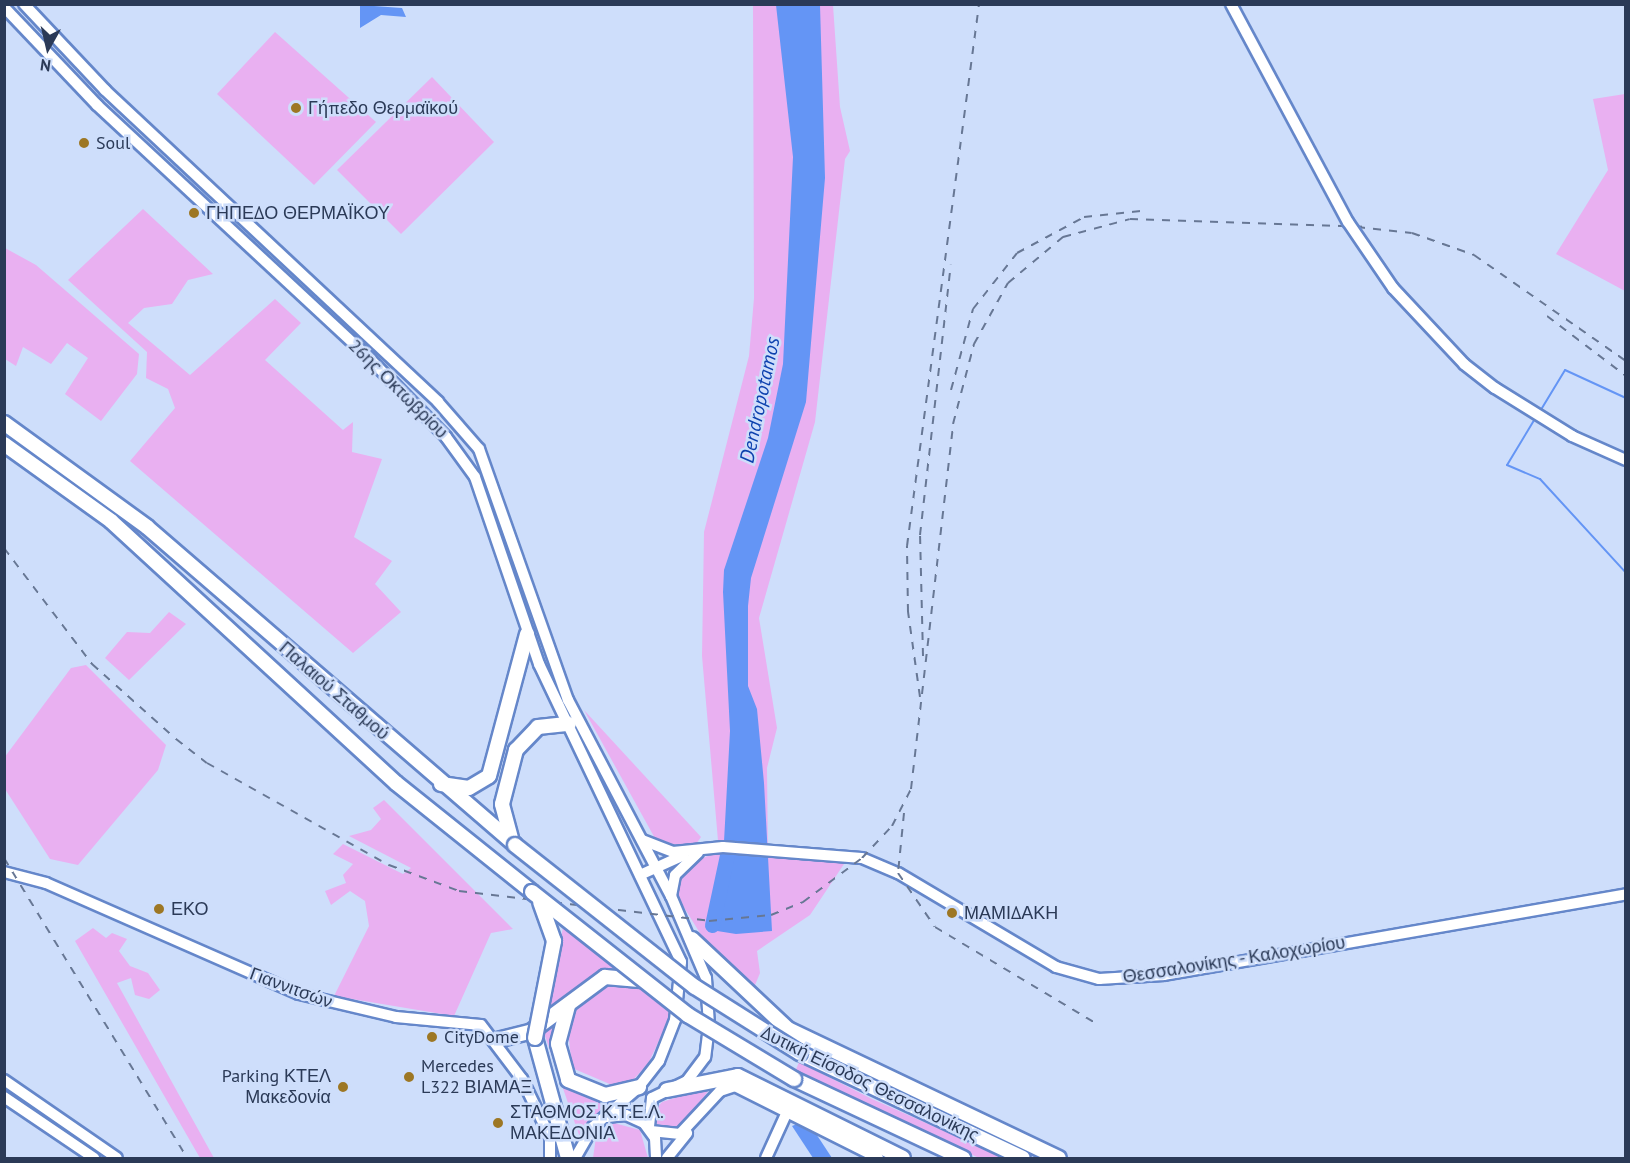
<!DOCTYPE html>
<meta charset="utf-8">
<style>
body{margin:0}
#map{position:relative;width:1630px;height:1163px;overflow:hidden;background:#cedefb;font-family:"PT Sans",sans-serif}
div>[style]{position:absolute}
[style*='--x']{left:calc(var(--x)*1px);top:calc(var(--y)*1px);width:calc(var(--w)*1px);rotate:calc(var(--a)*1deg)}
.green>*{inset:0;background:#e9b0f1}
.water>*{inset:0;background:#6495f5}
.stream>*{height:2px;margin:-1px;padding:0 1px;transform-origin:1px;border-radius:1px;background:#6495f5}
.river>*{height:15px;margin:-7.5px;padding:0 7.5px;transform-origin:7.5px;border-radius:7.5px;background:#6495f5}
.roads{filter:drop-shadow(2px 0 #6587ca) drop-shadow(-2px 0 #6587ca) drop-shadow(0 2px #6587ca) drop-shadow(0 -2px #6587ca)}
.secondary>*{height:10px;margin:-5px;padding:0 5px;transform-origin:5px;border-radius:5px;background:#fff}
.primary>*{height:10px;margin:-5px;padding:0 5px;transform-origin:5px;border-radius:5px;background:#fff}
.highway>*{height:14px;margin:-7px;padding:0 7px;transform-origin:7px;border-radius:7px;background:#fff}
.rail>*{height:2px;margin-top:-1px;transform-origin:0;background:repeating-linear-gradient(90deg,#677794 0 8px,transparent 0 16px)}
.bridges{filter:drop-shadow(2px 0 #6587ca) drop-shadow(-2px 0 #6587ca) drop-shadow(0 2px #6587ca) drop-shadow(0 -2px #6587ca)}
.secondary-bridge>*{height:10px;margin:-5px;padding:0 5px;transform-origin:5px;border-radius:5px;background:#fff}
.highway-bridge>*{height:14px;margin:-7px;padding:0 7px;transform-origin:7px;border-radius:7px;background:#fff}
.dots>*{width:16px;height:16px;translate:-50% -50%;box-sizing:border-box;border:3px solid #cedefb;border-radius:50%}
span{translate:-50% -50%;white-space:nowrap;text-align:center;line-height:1.15;-webkit-text-stroke:5px #cedefb;paint-order:stroke}
.poi-label{font-size:18px;color:#2b3a57}
.left{translate:0 -50%;text-align:left}
.right{translate:-100% -50%;text-align:right}
.street-label{font-size:18px;color:#2b3a57}
.water-label{font-size:20px;color:#0d41ae;font-style:italic}
.frame{position:absolute;inset:0;border:6px solid #2b3a57;pointer-events:none}
.north{position:absolute;left:18px;top:18px;width:60px;height:60px;-webkit-text-stroke:4px #cedefb;paint-order:stroke;rotate:188deg;font-size:16px;font-weight:700;line-height:24px;text-align:center;color:#2b3a57}
.north::after{content:'';display:block;margin:auto;width:21px;height:27px;background:#2b3a57;clip-path:polygon(50% 0,100% 100%,50% 72%,0 100%)}
</style>
<div id="map">
<div class="green">
<div style="clip-path:polygon(753px 5px,833px 5px,840px 107px,850px 151px,845px 159px,815px 422px,759px 618px,777px 728px,767px 768px,768px 857px,846px 861px,810px 915px,757px 951px,760px 973px,753px 990px,708px 946px,680px 901px,676px 881px,691px 862px,719px 852px,702px 656px,704px 532px,749px 356px,754px 298px)"></div>
<div style="clip-path:polygon(275px 32px,376px 122px,314px 185px,217px 94px)"></div>
<div style="clip-path:polygon(432px 77px,494px 142px,401px 234px,337px 170px)"></div>
<div style="clip-path:polygon(1625px 94px,1626px 94px,1625px 291px,1556px 254px,1608px 170px,1593px 99px)"></div>
<div style="clip-path:polygon(143px 209px,213px 274px,188px 280px,172px 304px,144px 308px,128px 323px,190px 375px,275px 299px,301px 323px,265px 360px,343px 430px,353px 422px,352px 452px,382px 459px,354px 537px,392px 561px,375px 584px,401px 612px,353px 653px,130px 461px,175px 408px,168px 389px,146px 378px,147px 352px,68px 280px)"></div>
<div style="clip-path:polygon(5px 248px,36px 265px,139px 354px,137px 374px,101px 421px,65px 394px,88px 358px,67px 343px,51px 364px,23px 347px,16px 366px,5px 359px)"></div>
<div style="clip-path:polygon(169px 612px,186px 624px,129px 680px,105px 658px,127px 632px,150px 633px)"></div>
<div style="clip-path:polygon(86px 665px,166px 745px,158px 770px,78px 865px,50px 859px,5px 789px,4px 758px,71px 668px)"></div>
<div style="clip-path:polygon(584px 710px,701px 837px,694px 847px,657px 842px)"></div>
<div style="clip-path:polygon(384px 800px,513px 929px,491px 933px,454px 1016px,334px 996px,369px 926px,365px 901px,350px 891px,331px 905px,325px 891px,346px 883px,343px 875px,353px 864px,333px 854px,343px 844px,403px 874px,411px 868px,349px 836px,371px 830px,381px 819px,373px 808px)"></div>
<div style="clip-path:polygon(563px 927px,672px 1013px,648px 1064px,631px 1082px,612px 1085px,572px 1068px,567px 1020px,557px 1016px,555px 1046px,562px 1077px,610px 1098px,579px 1135px,544px 1033px)"></div>
<div style="clip-path:polygon(93px 928px,106px 938px,112px 933px,127px 939px,119px 951px,130px 966px,148px 973px,160px 990px,149px 999px,135px 995px,131px 978px,117px 983px,214px 1158px,200px 1158px,75px 941px)"></div>
<div style="clip-path:polygon(799px 1062px,872px 1099px,1005px 1158px,979px 1158px,795px 1072px)"></div>
<div style="clip-path:polygon(712px 1086px,680px 1129px,657px 1124px,655px 1110px,662px 1102px)"></div>
<div style="clip-path:polygon(614px 1123px,640px 1130px,648px 1158px,593px 1158px,596px 1137px)"></div>
</div>
<div class="water">
<div style="clip-path:polygon(360px 5px,402px 8px,406px 17px,381px 15px,360px 28px)"></div>
<div style="clip-path:polygon(776px 5px,820px 5px,825px 178px,806px 402px,751px 578px,748px 606px,748px 686px,757px 709px,764px 783px,772px 931px,736px 934px,711px 930px,722px 878px,730px 731px,723px 592px,724px 570px,768px 438px,783px 364px,793px 157px)"></div>
<div style="clip-path:polygon(807px 1120px,832px 1158px,813px 1158px,792px 1126px)"></div>
</div>
<div class="stream">
<div style="--x:1539;--y:413;--w:50;--a:-58.8"></div>
<div style="--x:1565;--y:370;--w:67;--a:24.7"></div>
<div style="--x:1536;--y:417;--w:56;--a:121.1"></div>
<div style="--x:1507;--y:465;--w:36;--a:23"></div>
<div style="--x:1540;--y:479;--w:127;--a:47.5"></div>
</div>
<div class="river">
<div style="--x:712;--y:925;--w:81;--a:-77.9"></div>
</div>
<div class="roads">
<div class="secondary">
<div style="--x:24;--y:4;--w:118;--a:46.7"></div>
<div style="--x:105;--y:90;--w:456;--a:43.1"></div>
<div style="--x:438;--y:402;--w:62;--a:48.9"></div>
<div style="--x:479;--y:449;--w:266;--a:70.5"></div>
<div style="--x:568;--y:700;--w:221;--a:62.3"></div>
<div style="--x:671;--y:896;--w:89;--a:66.9"></div>
<div style="--x:706;--y:978;--w:48;--a:86.4"></div>
<div style="--x:709;--y:1026;--w:31;--a:97"></div>
<div style="--x:705;--y:1057;--w:30;--a:127"></div>
<div style="--x:687;--y:1081;--w:39;--a:154"></div>
<div style="--x:652;--y:1098;--w:30;--a:96"></div>
<div style="--x:4;--y:7;--w:135;--a:46.5"></div>
<div style="--x:97;--y:105;--w:373;--a:42.9"></div>
<div style="--x:370;--y:359;--w:109;--a:45.7"></div>
<div style="--x:446;--y:437;--w:49;--a:54.1"></div>
<div style="--x:475;--y:477;--w:198;--a:71.1"></div>
<div style="--x:539;--y:664;--w:330;--a:64.5"></div>
<div style="--x:681;--y:962;--w:58;--a:95.9"></div>
<div style="--x:675;--y:1020;--w:44;--a:111.3"></div>
<div style="--x:659;--y:1061;--w:33;--a:128"></div>
<div style="--x:639;--y:1087;--w:61;--a:139"></div>
<div style="--x:593;--y:1127;--w:36;--a:120"></div>
<div style="--x:642;--y:840;--w:33;--a:21"></div>
<div style="--x:673;--y:852;--w:50;--a:-5.7"></div>
<div style="--x:723;--y:847;--w:139;--a:4.5"></div>
<div style="--x:862;--y:858;--w:39;--a:23"></div>
<div style="--x:898;--y:873;--w:184;--a:30.7"></div>
<div style="--x:1056;--y:967;--w:45;--a:15.6"></div>
<div style="--x:1099;--y:979;--w:65;--a:-3.5"></div>
<div style="--x:1164;--y:975;--w:469;--a:-9.9"></div>
<div style="--x:4;--y:872;--w:43;--a:14.7"></div>
<div style="--x:46;--y:883;--w:276;--a:23.7"></div>
<div style="--x:299;--y:994;--w:100;--a:13.3"></div>
<div style="--x:396;--y:1017;--w:85;--a:5.4"></div>
<div style="--x:481;--y:1025;--w:68;--a:52.8"></div>
<div style="--x:522;--y:1079;--w:64;--a:64.2"></div>
<div style="--x:550;--y:1137;--w:21;--a:90"></div>
<div style="--x:640;--y:875;--w:48;--a:-24.4"></div>
<div style="--x:671;--y:896;--w:21;--a:-79"></div>
<div style="--x:675;--y:875;--w:32;--a:-44"></div>
<div style="--x:607;--y:1117;--w:19;--a:-6"></div>
<div style="--x:626;--y:1115;--w:20;--a:24"></div>
<div style="--x:644;--y:1123;--w:19;--a:54"></div>
<div style="--x:655;--y:1138;--w:20;--a:87"></div>
<div style="--x:651;--y:1131;--w:29;--a:6"></div>
<div style="--x:680;--y:1134;--w:59;--a:-47.1"></div>
<div style="--x:720;--y:1091;--w:16;--a:-18"></div>
<div style="--x:735;--y:1086;--w:160;--a:26.7"></div>
<div style="--x:667;--y:1158;--w:32;--a:-51"></div>
<div style="--x:766;--y:1158;--w:51;--a:-65.5"></div>
</div>
<div class="primary">
<div style="--x:4;--y:1080;--w:137;--a:34.6"></div>
<div style="--x:4;--y:1097;--w:109;--a:34.1"></div>
</div>
<div class="highway">
<div style="--x:4;--y:423;--w:177;--a:36"></div>
<div style="--x:147;--y:527;--w:486;--a:40.8"></div>
<div style="--x:4;--y:444;--w:132;--a:35.7"></div>
<div style="--x:111;--y:521;--w:387;--a:42.6"></div>
<div style="--x:396;--y:783;--w:174;--a:38.7"></div>
<div style="--x:441;--y:784;--w:28;--a:8"></div>
<div style="--x:469;--y:788;--w:23;--a:-31"></div>
<div style="--x:489;--y:776;--w:147;--a:-75"></div>
<div style="--x:511;--y:838;--w:35;--a:-105"></div>
<div style="--x:502;--y:804;--w:56;--a:-75.5"></div>
<div style="--x:516;--y:750;--w:32;--a:-46"></div>
<div style="--x:538;--y:727;--w:31;--a:-6"></div>
<div style="--x:692;--y:939;--w:132;--a:43.2"></div>
<div style="--x:788;--y:1029;--w:300;--a:25.5"></div>
<div style="--x:568;--y:1006;--w:39;--a:105"></div>
<div style="--x:558;--y:1044;--w:37;--a:74"></div>
<div style="--x:568;--y:1080;--w:40;--a:22"></div>
<div style="--x:605;--y:1095;--w:35;--a:-13"></div>
<div style="--x:535;--y:1038;--w:124;--a:74.6"></div>
<div style="--x:497;--y:1040;--w:36;--a:-14"></div>
<div style="--x:532;--y:1031;--w:91;--a:-36.5"></div>
<div style="--x:605;--y:977;--w:37;--a:5"></div>
<div style="--x:800;--y:1053;--w:246;--a:25.2"></div>
<div style="--x:794;--y:1079;--w:187;--a:25.1"></div>
<div style="--x:667;--y:1090;--w:72;--a:-11.2"></div>
<div style="--x:738;--y:1076;--w:184;--a:26.4"></div>
</div>
</div>
<div class="rail">
<div style="--x:1357;--y:227;--w:55;--a:6.2"></div>
<div style="--x:1412;--y:233;--w:66;--a:19.5"></div>
<div style="--x:1474;--y:255;--w:185;--a:34.9"></div>
<div style="--x:1547;--y:316;--w:99;--a:37.2"></div>
<div style="--x:951;--y:390;--w:84;--a:-74.8"></div>
<div style="--x:973;--y:309;--w:71;--a:-51.8"></div>
<div style="--x:1017;--y:253;--w:76;--a:-28.2"></div>
<div style="--x:1084;--y:217;--w:57;--a:-6"></div>
<div style="--x:4;--y:548;--w:146;--a:52.8"></div>
<div style="--x:92;--y:664;--w:113;--a:41.8"></div>
<div style="--x:176;--y:739;--w:39;--a:38"></div>
<div style="--x:207;--y:763;--w:209;--a:29.3"></div>
<div style="--x:389;--y:865;--w:75;--a:20.4"></div>
<div style="--x:459;--y:891;--w:252;--a:6.8"></div>
<div style="--x:709;--y:921;--w:62;--a:-5.5"></div>
<div style="--x:771;--y:915;--w:35;--a:-22"></div>
<div style="--x:803;--y:902;--w:74;--a:-36.7"></div>
<div style="--x:862;--y:858;--w:44;--a:-46.8"></div>
<div style="--x:892;--y:826;--w:42;--a:-62.8"></div>
<div style="--x:911;--y:789;--w:367;--a:-83.4"></div>
<div style="--x:953;--y:424;--w:83;--a:-75.3"></div>
<div style="--x:974;--y:344;--w:70;--a:-60.9"></div>
<div style="--x:1008;--y:283;--w:72;--a:-39.9"></div>
<div style="--x:1063;--y:237;--w:69;--a:-15"></div>
<div style="--x:1130;--y:219;--w:235;--a:1.9"></div>
<div style="--x:923;--y:656;--w:121;--a:-91.4"></div>
<div style="--x:920;--y:535;--w:272;--a:-83.5"></div>
<div style="--x:920;--y:697;--w:86;--a:-98"></div>
<div style="--x:908;--y:612;--w:66;--a:-90.9"></div>
<div style="--x:907;--y:546;--w:547;--a:-82.43"></div>
<div style="--x:904;--y:813;--w:60;--a:95.7"></div>
<div style="--x:898;--y:873;--w:65;--a:55.6"></div>
<div style="--x:935;--y:927;--w:191;--a:30.9"></div>
<div style="--x:4;--y:858;--w:351;--a:58.6"></div>
</div>
<div class="bridges">
<div class="secondary-bridge">
<div style="--x:1231;--y:4;--w:247;--a:61.8"></div>
<div style="--x:1348;--y:222;--w:80;--a:55.7"></div>
<div style="--x:1393;--y:288;--w:104;--a:46.9"></div>
<div style="--x:1464;--y:364;--w:39;--a:38"></div>
<div style="--x:1495;--y:388;--w:91;--a:31.9"></div>
<div style="--x:1572;--y:436;--w:59;--a:24"></div>
</div>
<div class="highway-bridge">
<div style="--x:515;--y:845;--w:229;--a:38.3"></div>
<div style="--x:695;--y:987;--w:124;--a:32.2"></div>
<div style="--x:532;--y:892;--w:199;--a:38.3"></div>
<div style="--x:688;--y:1015;--w:124;--a:31.1"></div>
<div style="--x:535;--y:1038;--w:99;--a:-78.9"></div>
<div style="--x:554;--y:941;--w:41;--a:-109.7"></div>
</div>
</div>
<div class="dots">
<div style="left:296px;top:108px;background:#9d7724"></div>
<div style="left:84px;top:143px;background:#9d7724"></div>
<div style="left:194px;top:213px;background:#9d7724"></div>
<div style="left:159px;top:909px;background:#9d7724"></div>
<div style="left:952px;top:913px;background:#9d7724"></div>
<div style="left:432px;top:1037px;background:#9d7724"></div>
<div style="left:409px;top:1077px;background:#9d7724"></div>
<div style="left:343px;top:1087px;background:#9d7724"></div>
<div style="left:498px;top:1123px;background:#9d7724"></div>
</div>
<div class="poi-label">
<span class="left" style="left:308px;top:108px">Γήπεδο Θερμαϊκού</span>
<span class="left" style="left:96px;top:143px">Soul</span>
<span class="left" style="left:206px;top:213px">ΓΗΠΕΔΟ ΘΕΡΜΑΪΚΟΥ</span>
<span class="left" style="left:171px;top:909px">ΕΚΟ</span>
<span class="left" style="left:964px;top:913px">ΜΑΜΙΔΑΚΗ</span>
<span class="left" style="left:444px;top:1037px">CityDome</span>
<span class="left" style="left:421px;top:1077px">Mercedes<br>L322 ΒΙΑΜΑΞ</span>
<span class="right" style="left:331px;top:1087px">Parking ΚΤΕΛ<br>Μακεδονία</span>
<span class="left" style="left:510px;top:1123px">ΣΤΑΘΜΟΣ Κ.Τ.Ε.Λ.<br>ΜΑΚΕΔΟΝΙΑ</span>
</div>
<div class="street-label">
<span style="left:398px;top:389px;rotate:45deg">26ης Οκτωβρίου</span>
<span style="left:334px;top:691px;rotate:41deg">Παλαιού Σταθμού</span>
<span style="left:1234px;top:960px;rotate:-9deg">Θεσσαλονίκης - Καλοχωρίου</span>
<span style="left:291px;top:988px;rotate:20deg">Γιαννιτσών</span>
<span style="left:870px;top:1084px;rotate:26deg">Δυτική Είσοδος Θεσσαλονίκης</span>
</div>
<div class="water-label">
<span style="left:760px;top:400px;rotate:-78deg">Dendropotamos</span>
</div>
<div class="frame"></div>
<div class="north">N</div>
</div>
